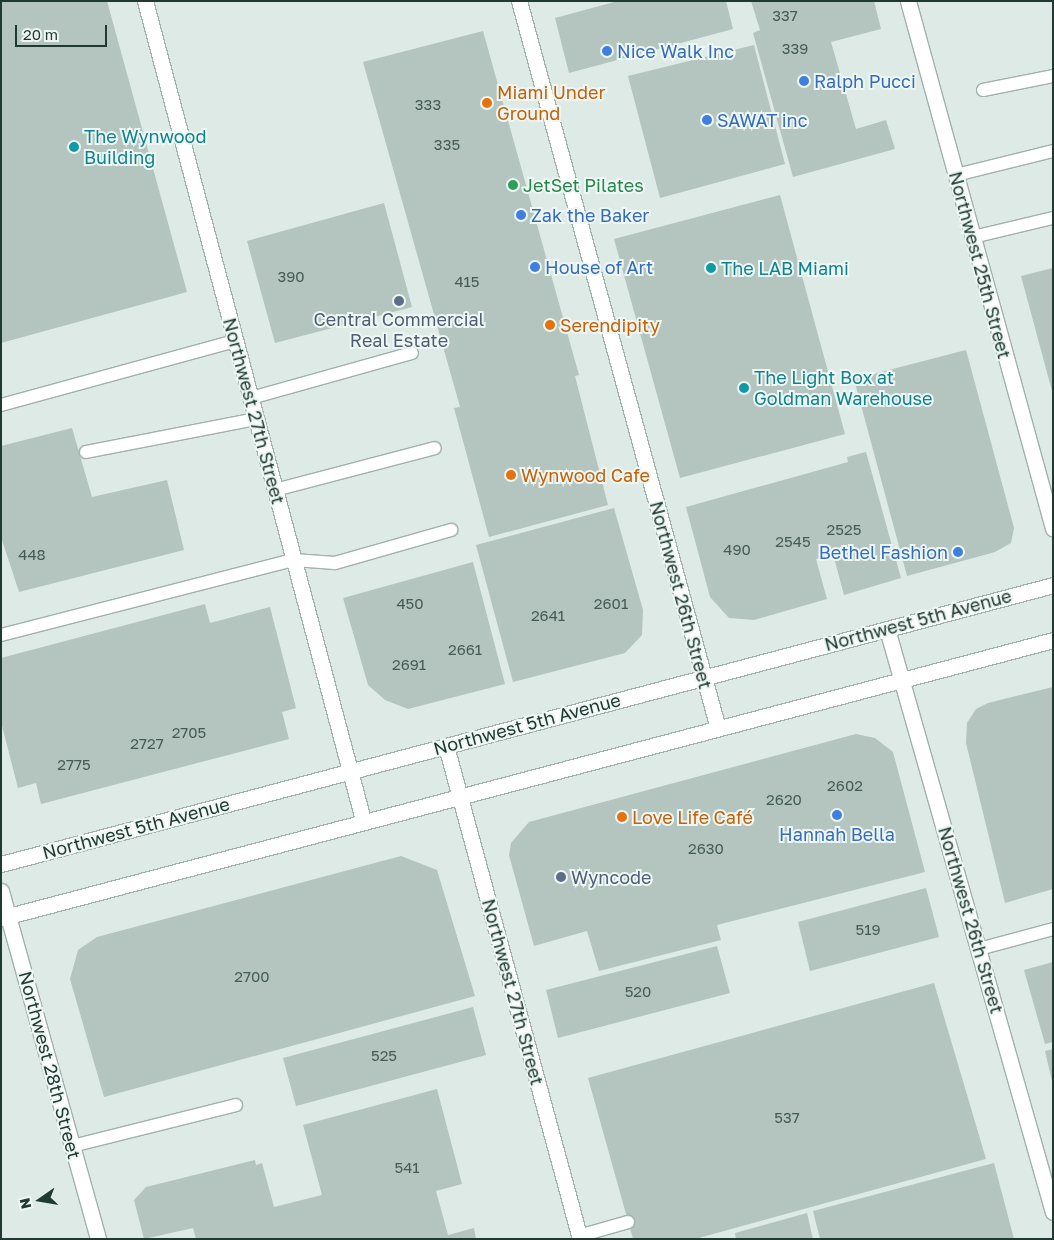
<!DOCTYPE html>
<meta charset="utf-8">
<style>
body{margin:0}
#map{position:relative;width:1054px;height:1240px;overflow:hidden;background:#deeae5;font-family:"Golos Text",sans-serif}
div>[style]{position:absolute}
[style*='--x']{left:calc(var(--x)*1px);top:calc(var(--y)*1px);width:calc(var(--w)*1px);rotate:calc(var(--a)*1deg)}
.building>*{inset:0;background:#b4c4be}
.roads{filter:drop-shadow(1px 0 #a1b1ac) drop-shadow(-1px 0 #a1b1ac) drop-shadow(0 1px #a1b1ac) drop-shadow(0 -1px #a1b1ac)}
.service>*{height:12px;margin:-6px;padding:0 6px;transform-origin:6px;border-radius:6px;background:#fff}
.minor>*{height:15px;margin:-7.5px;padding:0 7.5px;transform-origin:7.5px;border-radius:7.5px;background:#fff}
.dots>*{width:14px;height:14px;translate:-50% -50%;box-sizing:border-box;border:2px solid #eef7f3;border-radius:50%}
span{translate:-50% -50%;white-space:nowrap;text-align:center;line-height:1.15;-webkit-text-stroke:4px #eef7f3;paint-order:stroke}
.number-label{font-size:15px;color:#455c56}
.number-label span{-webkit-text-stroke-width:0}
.shop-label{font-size:18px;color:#366cbe}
.left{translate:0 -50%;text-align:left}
.right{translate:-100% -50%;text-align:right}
.food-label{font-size:18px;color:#c56008}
.culture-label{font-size:18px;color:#0d838f}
.leisure-label{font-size:18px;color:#27864d}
.street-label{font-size:18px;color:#203933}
.service-label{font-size:18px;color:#4e5e75}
.frame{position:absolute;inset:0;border:2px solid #203933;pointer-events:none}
.north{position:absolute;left:15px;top:1175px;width:50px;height:50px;-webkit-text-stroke:4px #eef7f3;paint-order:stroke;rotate:257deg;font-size:14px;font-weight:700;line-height:20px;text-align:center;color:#203933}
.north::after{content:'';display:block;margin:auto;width:18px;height:22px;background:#203933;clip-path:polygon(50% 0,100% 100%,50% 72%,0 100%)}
.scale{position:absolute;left:15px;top:25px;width:92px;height:22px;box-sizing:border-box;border:2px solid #203933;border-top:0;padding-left:6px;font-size:15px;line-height:18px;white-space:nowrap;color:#203933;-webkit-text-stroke:4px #eef7f3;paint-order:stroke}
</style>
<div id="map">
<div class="building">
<div style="clip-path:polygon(1px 1px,107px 1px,187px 292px,1px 343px)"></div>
<div style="clip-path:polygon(618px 1px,726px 1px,733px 29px,569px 73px,555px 18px)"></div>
<div style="clip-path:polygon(751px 1px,874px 1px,881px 29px,831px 42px,856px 129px,886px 120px,895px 149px,793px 177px,753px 33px,760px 30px)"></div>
<div style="clip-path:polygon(483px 31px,579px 375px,575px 376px,608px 505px,489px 537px,454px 408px,460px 407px,363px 62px)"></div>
<div style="clip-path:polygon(754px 45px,785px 164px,660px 198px,628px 76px)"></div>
<div style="clip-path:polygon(780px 195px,845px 434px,680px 478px,614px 239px)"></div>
<div style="clip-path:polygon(384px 203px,412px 307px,275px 343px,247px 241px)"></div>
<div style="clip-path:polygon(1053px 268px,1053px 391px,1052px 391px,1021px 276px)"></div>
<div style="clip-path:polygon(966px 350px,1014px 528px,1011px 543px,995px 552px,907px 576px,854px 379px)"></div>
<div style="clip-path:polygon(72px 428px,92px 497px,167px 480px,184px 550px,19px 592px,1px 537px,1px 446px)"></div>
<div style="clip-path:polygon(866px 452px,901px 578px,844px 595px,833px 554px,816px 559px,827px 599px,754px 620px,729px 618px,710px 597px,686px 507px,848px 462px,847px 457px)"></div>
<div style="clip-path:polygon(614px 508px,643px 610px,642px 635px,625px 653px,513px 682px,476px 545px)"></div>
<div style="clip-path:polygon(473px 562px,505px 684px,408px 709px,385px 700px,368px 685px,343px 598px)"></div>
<div style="clip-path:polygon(205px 604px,210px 623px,270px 607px,296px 708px,282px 712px,289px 739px,41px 804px,36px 783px,18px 788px,1px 722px,1px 658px)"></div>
<div style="clip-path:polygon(1053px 687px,1053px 889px,1005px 903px,966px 743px,967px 723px,976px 709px,988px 703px)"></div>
<div style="clip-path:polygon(856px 734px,875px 738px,893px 752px,925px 872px,717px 925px,721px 940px,599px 971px,587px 931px,534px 946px,509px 855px,511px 843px,529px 822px)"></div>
<div style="clip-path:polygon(401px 856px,437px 870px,475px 996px,104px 1097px,70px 979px,78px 950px,97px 937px)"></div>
<div style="clip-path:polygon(926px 888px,939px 937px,810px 971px,798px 922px)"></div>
<div style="clip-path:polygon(717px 946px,730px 993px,558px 1038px,546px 990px)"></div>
<div style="clip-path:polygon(1053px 962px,1053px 1042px,1045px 1044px,1024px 970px)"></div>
<div style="clip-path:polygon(934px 983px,986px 1159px,695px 1239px,633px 1239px,588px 1078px)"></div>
<div style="clip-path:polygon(473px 1007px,486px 1055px,296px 1106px,283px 1058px)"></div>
<div style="clip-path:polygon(1053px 1049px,1053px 1081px,1052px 1081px,1045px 1051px)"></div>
<div style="clip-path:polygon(437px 1089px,462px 1184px,436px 1191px,448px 1235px,474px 1228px,476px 1239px,196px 1239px,193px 1228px,144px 1239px,134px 1200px,146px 1187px,255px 1160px,256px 1165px,262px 1163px,274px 1207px,322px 1195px,303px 1125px)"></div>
<div style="clip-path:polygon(994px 1163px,1014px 1239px,820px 1239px,813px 1211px)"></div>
<div style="clip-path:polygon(807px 1213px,813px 1239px,736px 1239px,735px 1233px)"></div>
</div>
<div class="roads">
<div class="service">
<div style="--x:983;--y:90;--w:71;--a:-11.3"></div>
<div style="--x:956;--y:175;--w:100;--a:-13.9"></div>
<div style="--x:973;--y:237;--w:82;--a:-13.4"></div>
<div style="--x:251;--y:398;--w:167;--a:-15.6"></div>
<div style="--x:1;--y:405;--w:243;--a:-15.3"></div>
<div style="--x:86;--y:452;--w:173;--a:-11"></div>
<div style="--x:275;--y:490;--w:165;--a:-14.7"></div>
<div style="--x:1;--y:635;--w:302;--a:-14.4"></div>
<div style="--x:294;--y:560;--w:41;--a:4.2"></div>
<div style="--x:335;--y:563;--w:121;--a:-15.9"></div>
<div style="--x:979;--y:949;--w:77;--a:-15.1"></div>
<div style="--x:72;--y:1146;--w:169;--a:-14"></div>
<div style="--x:579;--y:1236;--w:51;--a:-15.9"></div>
</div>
<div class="minor">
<div style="--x:145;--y:1;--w:848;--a:75.09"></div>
<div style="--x:519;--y:1;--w:751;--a:74.7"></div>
<div style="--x:908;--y:1;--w:547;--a:74.62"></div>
<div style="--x:887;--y:629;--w:606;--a:74.11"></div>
<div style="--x:446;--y:746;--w:511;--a:74.79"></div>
<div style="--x:1;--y:864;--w:1088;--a:-14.85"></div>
<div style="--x:1;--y:891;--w:361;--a:74.4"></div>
<div style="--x:1;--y:918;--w:1088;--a:-14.8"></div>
</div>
</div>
<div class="dots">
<div style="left:607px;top:51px;background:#3f7fe0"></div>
<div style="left:804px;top:81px;background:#3f7fe0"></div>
<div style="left:487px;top:103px;background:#e8710a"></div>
<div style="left:707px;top:120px;background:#3f7fe0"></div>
<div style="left:74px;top:147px;background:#0f9aa8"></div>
<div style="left:513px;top:185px;background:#2e9e5b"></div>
<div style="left:521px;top:215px;background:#3f7fe0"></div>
<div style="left:535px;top:267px;background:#3f7fe0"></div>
<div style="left:711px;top:268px;background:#0f9aa8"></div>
<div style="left:399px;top:301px;background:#5c6f8a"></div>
<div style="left:550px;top:325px;background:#e8710a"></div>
<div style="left:744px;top:388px;background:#0f9aa8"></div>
<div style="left:511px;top:475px;background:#e8710a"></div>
<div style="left:958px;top:552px;background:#3f7fe0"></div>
<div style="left:837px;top:815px;background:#3f7fe0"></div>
<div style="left:622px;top:817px;background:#e8710a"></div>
<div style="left:561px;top:877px;background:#5c6f8a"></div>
</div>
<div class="number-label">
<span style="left:785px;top:16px">337</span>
<span style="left:795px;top:49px">339</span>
<span style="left:428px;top:105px">333</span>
<span style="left:447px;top:145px">335</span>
<span style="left:291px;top:277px">390</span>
<span style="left:467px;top:282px">415</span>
<span style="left:844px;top:530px">2525</span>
<span style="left:793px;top:542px">2545</span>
<span style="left:737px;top:550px">490</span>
<span style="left:32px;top:555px">448</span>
<span style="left:410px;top:604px">450</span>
<span style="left:611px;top:604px">2601</span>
<span style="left:548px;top:616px">2641</span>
<span style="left:465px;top:650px">2661</span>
<span style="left:409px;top:665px">2691</span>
<span style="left:189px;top:733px">2705</span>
<span style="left:147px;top:744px">2727</span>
<span style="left:74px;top:765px">2775</span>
<span style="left:845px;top:786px">2602</span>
<span style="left:784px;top:800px">2620</span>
<span style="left:706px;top:849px">2630</span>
<span style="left:868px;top:930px">519</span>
<span style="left:252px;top:977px">2700</span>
<span style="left:638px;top:992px">520</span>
<span style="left:384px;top:1056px">525</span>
<span style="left:787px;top:1118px">537</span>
<span style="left:407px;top:1168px">541</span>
</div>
<div class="shop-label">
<span class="left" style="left:617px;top:51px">Nice Walk Inc</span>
<span class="left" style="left:814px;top:81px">Ralph Pucci</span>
<span class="left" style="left:717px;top:120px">SAWAT inc</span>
<span class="left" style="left:531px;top:215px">Zak the Baker</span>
<span class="left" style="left:545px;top:267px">House of Art</span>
<span class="right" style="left:948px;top:552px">Bethel Fashion</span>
<span style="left:837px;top:834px">Hannah Bella</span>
</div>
<div class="food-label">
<span class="left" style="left:497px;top:103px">Miami Under<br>Ground</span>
<span class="left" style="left:560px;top:325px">Serendipity</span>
<span class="left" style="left:521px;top:475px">Wynwood Cafe</span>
<span class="left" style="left:632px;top:817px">Love Life Café</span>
</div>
<div class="culture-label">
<span class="left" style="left:84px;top:147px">The Wynwood<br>Building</span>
<span class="left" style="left:721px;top:268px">The LAB Miami</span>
<span class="left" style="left:754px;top:388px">The Light Box at<br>Goldman Warehouse</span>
</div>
<div class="leisure-label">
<span class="left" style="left:523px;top:185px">JetSet Pilates</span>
</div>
<div class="street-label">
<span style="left:980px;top:265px;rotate:75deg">Northwest 25th Street</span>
<span style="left:254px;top:411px;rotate:75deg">Northwest 27th Street</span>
<span style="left:681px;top:595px;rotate:75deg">Northwest 26th Street</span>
<span style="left:918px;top:620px;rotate:-15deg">Northwest 5th Avenue</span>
<span style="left:527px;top:724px;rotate:-15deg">Northwest 5th Avenue</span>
<span style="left:136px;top:828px;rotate:-15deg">Northwest 5th Avenue</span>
<span style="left:971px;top:920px;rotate:74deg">Northwest 26th Street</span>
<span style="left:513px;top:992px;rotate:75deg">Northwest 27th Street</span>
<span style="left:50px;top:1065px;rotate:75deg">Northwest 28th Street</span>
</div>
<div class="service-label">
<span style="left:399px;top:330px">Central Commercial<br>Real Estate</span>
<span class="left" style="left:571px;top:877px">Wyncode</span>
</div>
<div class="frame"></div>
<div class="north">N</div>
<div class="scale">20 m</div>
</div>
